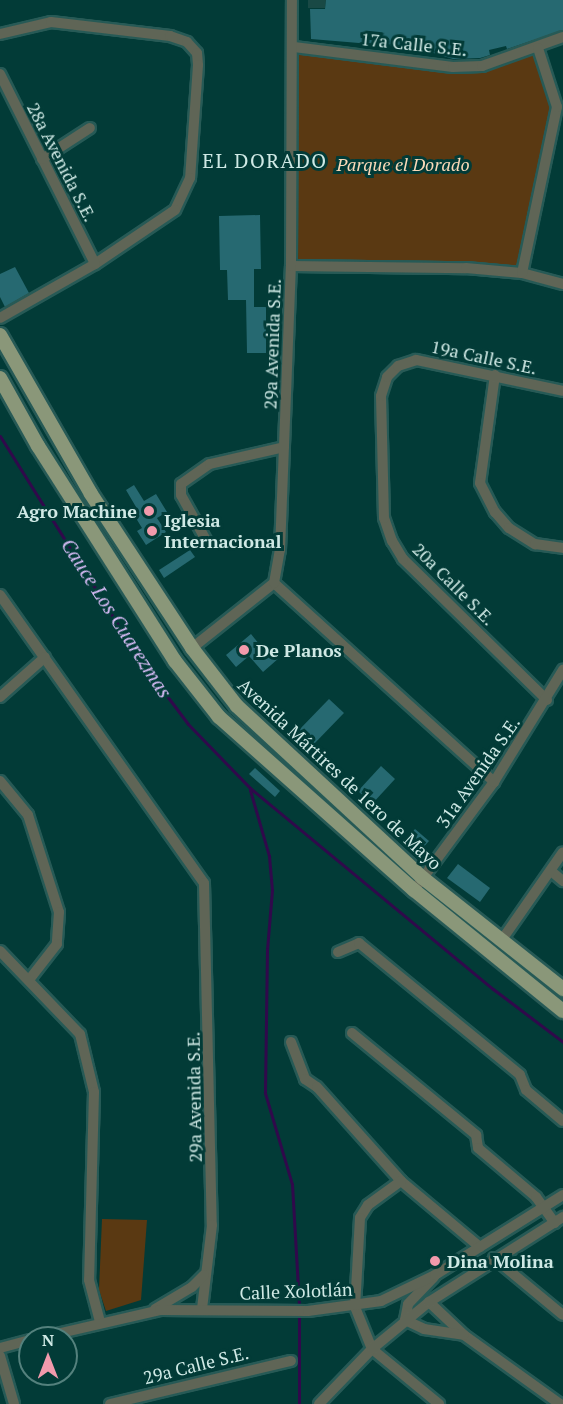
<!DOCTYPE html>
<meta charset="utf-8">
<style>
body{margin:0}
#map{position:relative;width:563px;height:1404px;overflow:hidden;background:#023b37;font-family:"PT Serif",serif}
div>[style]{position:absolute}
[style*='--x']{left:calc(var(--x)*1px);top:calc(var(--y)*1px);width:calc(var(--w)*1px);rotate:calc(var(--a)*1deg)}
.built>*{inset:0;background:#194945}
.green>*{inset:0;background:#5a3912}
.stream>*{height:3px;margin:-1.5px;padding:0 1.5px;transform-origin:1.5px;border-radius:1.5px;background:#30094b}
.building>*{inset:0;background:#266971}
.roads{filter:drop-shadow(2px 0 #275a56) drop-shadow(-2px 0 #275a56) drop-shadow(0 2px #275a56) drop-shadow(0 -2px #275a56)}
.minor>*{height:10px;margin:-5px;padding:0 5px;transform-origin:5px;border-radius:5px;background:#5f6556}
.major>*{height:14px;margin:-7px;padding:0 7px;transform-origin:7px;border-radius:7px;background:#8a9779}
.dots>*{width:16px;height:16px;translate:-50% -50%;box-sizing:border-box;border:3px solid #023b37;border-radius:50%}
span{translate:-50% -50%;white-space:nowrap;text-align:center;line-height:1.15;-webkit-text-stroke:6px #023b37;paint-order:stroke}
.street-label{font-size:18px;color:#cfe9e5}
.park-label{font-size:18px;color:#fad9b8;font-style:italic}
.poi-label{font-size:18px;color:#cfe9e5;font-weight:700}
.right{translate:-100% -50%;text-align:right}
.left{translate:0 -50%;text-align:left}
.neighbourhood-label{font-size:20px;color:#cfe9e5;letter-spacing:1.5px}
.water-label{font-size:20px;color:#d8bcf7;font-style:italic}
.north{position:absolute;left:18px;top:1326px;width:60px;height:60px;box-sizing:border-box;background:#023b37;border:2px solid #54817d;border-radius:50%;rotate:0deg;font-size:16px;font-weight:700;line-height:24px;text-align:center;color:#cfe9e5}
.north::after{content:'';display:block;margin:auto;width:21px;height:27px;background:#f29aac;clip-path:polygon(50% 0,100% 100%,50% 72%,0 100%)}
</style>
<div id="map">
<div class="built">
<div style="clip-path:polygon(308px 0,326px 0,325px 8px,308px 8px)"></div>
</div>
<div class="green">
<div style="clip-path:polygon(294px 47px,482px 66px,538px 48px,555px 92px,522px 273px,291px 266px)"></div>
<div style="clip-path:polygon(102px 1219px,147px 1220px,141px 1300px,106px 1311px,99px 1290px)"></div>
</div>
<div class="stream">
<div style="--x:0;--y:436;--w:264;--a:58"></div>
<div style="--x:140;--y:660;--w:80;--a:53.1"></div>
<div style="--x:188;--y:724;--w:89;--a:45.9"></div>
<div style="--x:250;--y:788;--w:315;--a:39.6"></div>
<div style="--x:493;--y:989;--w:88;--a:37.1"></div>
<div style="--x:250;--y:790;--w:69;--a:73.9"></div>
<div style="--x:269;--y:856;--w:34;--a:85"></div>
<div style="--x:272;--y:890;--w:59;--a:94.8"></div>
<div style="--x:267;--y:949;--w:144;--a:90.8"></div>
<div style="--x:265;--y:1093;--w:95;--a:73.5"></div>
<div style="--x:292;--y:1184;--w:123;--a:86.7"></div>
<div style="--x:299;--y:1314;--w:90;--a:90"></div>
</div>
<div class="building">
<div style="clip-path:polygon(326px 0,563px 0,563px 30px,507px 49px,506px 46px,489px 50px,490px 55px,480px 58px,453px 59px,427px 51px,395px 49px,395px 46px,311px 39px,310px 9px,325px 9px)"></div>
<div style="clip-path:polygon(260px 215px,261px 269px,254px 269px,254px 307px,266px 307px,266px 353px,247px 353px,246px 300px,228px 300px,227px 270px,220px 270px,219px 216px)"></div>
<div style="clip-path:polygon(15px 267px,29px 293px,5px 307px,0 297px,0 274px)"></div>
<div style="clip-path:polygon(134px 485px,144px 501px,156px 494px,167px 512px,157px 518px,166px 532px,146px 545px,137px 531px,142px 528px,131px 510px,136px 507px,126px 490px)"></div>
<div style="clip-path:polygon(190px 550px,195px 557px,164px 578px,159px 570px)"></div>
<div style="clip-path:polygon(251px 634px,264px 650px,268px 647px,279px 658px,263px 672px,249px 656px,236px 667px,226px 655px)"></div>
<div style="clip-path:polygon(329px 699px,344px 713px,312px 746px,297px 732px)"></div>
<div style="clip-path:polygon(381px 766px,395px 779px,372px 804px,358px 791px)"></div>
<div style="clip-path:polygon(255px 768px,280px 791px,275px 797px,249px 774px)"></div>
<div style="clip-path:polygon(415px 829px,429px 841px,421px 850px,407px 838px)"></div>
<div style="clip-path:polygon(458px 864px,490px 888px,480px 902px,447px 878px)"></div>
</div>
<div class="roads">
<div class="minor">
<div style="--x:0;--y:34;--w:52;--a:-13.2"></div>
<div style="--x:51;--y:22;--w:120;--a:6.7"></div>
<div style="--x:170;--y:36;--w:18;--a:19"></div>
<div style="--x:187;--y:42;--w:15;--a:48"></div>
<div style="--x:197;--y:53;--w:12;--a:85"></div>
<div style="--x:198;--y:65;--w:113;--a:94"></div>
<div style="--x:190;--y:178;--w:35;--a:115"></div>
<div style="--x:175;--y:210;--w:97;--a:146"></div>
<div style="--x:95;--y:264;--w:109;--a:150.4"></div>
<div style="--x:294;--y:47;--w:160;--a:7.2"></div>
<div style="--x:453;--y:67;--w:29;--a:-2"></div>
<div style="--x:482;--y:66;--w:86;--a:-19.7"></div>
<div style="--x:0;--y:74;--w:212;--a:63.4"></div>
<div style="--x:42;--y:159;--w:57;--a:-32.9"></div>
<div style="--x:291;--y:266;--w:175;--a:0.7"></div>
<div style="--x:466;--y:268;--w:56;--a:5.1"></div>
<div style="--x:522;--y:273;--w:42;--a:15"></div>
<div style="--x:522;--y:273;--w:170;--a:-78.1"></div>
<div style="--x:557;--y:107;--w:62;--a:-107.9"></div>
<div style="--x:495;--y:375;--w:109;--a:97.9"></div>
<div style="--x:480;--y:483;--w:33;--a:63"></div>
<div style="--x:495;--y:512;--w:21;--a:49"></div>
<div style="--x:509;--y:528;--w:31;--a:32"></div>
<div style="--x:535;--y:544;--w:28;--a:8"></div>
<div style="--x:206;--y:540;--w:51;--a:-119.1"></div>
<div style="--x:181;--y:495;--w:11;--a:-90"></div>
<div style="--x:181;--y:484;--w:35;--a:-35"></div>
<div style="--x:210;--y:464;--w:76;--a:-12.9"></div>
<div style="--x:274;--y:583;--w:297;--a:42.1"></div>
<div style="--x:0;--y:595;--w:353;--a:54.7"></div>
<div style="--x:204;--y:883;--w:342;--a:88.7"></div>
<div style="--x:212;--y:1225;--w:85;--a:96.8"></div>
<div style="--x:192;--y:648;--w:105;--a:-38.4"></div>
<div style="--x:274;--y:583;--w:34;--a:-80"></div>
<div style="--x:280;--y:550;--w:284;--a:-87.8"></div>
<div style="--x:291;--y:266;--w:266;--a:-89.8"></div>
<div style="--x:0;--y:697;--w:60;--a:-41.6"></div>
<div style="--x:547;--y:700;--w:202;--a:-135.6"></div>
<div style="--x:403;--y:559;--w:21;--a:-121"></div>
<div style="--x:392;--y:541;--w:24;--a:-109"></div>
<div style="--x:384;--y:518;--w:122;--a:-91.4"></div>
<div style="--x:381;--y:396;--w:20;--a:-72"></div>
<div style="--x:387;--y:377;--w:16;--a:-45"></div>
<div style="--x:398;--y:366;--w:19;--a:-18"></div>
<div style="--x:416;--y:360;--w:150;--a:11.9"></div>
<div style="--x:0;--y:781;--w:44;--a:50.5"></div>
<div style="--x:28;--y:815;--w:102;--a:72.3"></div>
<div style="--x:59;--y:912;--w:32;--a:94"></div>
<div style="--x:57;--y:944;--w:46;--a:127.9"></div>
<div style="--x:551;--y:871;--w:16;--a:40"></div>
<div style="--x:414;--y:890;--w:134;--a:-53.5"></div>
<div style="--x:494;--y:782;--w:132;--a:-58.4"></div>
<div style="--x:501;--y:941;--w:108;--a:-55.1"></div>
<div style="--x:0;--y:951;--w:115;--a:46.1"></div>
<div style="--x:80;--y:1034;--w:60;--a:76.4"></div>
<div style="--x:94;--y:1092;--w:188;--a:91.5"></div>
<div style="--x:89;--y:1280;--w:43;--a:75.3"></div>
<div style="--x:338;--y:952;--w:23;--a:-23"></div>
<div style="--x:359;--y:943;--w:208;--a:39.3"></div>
<div style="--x:520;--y:1075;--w:16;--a:68"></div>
<div style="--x:526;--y:1090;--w:48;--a:40"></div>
<div style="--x:352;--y:1033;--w:161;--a:39.4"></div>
<div style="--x:476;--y:1135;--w:13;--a:81"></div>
<div style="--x:478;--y:1148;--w:76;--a:40.2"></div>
<div style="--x:536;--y:1197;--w:32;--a:54"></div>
<div style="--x:291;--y:1042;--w:40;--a:69"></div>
<div style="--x:305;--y:1079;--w:14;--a:34"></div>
<div style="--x:317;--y:1087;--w:126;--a:48.2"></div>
<div style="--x:401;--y:1181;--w:103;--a:39.9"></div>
<div style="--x:401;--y:1181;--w:41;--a:144"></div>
<div style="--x:368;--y:1205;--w:15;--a:122"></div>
<div style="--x:360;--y:1218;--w:89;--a:93.2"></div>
<div style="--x:355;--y:1307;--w:45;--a:68"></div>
<div style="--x:372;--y:1349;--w:87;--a:39.4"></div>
<div style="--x:494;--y:1258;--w:89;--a:39.6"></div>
<div style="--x:429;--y:1302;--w:48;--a:43.3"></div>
<div style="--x:464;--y:1335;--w:118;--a:35.7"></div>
<div style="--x:155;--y:1309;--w:43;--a:-30.7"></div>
<div style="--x:192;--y:1287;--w:17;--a:-45"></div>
<div style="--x:405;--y:1320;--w:21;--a:25"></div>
<div style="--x:424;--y:1329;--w:40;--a:8.5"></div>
<div style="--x:405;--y:1320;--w:16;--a:-79"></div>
<div style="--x:408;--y:1304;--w:37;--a:-46"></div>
<div style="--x:39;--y:1338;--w:124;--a:-13"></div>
<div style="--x:160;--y:1310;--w:148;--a:0.4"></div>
<div style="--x:308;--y:1311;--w:74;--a:-7.8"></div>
<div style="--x:381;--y:1301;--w:60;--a:-25.7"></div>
<div style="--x:435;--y:1275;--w:151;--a:-32"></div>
<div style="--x:0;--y:1348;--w:31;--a:-15"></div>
<div style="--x:0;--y:1356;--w:50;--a:73.7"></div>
<div style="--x:110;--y:1404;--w:186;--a:-13.4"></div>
<div style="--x:319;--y:1404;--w:76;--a:-46.1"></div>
<div style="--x:372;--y:1349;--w:74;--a:-39.5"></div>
<div style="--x:429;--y:1302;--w:159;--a:-32.4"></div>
</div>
<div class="major">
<div style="--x:0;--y:335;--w:183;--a:60.2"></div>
<div style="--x:91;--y:494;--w:184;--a:56.7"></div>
<div style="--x:192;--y:648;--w:73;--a:52.2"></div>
<div style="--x:237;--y:706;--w:253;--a:42.8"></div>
<div style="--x:423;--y:878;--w:179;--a:38.4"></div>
<div style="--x:0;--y:378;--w:78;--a:60.8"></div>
<div style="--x:38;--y:446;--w:255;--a:57.5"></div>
<div style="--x:175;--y:661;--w:71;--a:51.8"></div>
<div style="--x:219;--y:717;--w:261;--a:41.6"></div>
<div style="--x:414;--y:890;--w:192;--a:39.1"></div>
</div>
</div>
<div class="dots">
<div style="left:149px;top:511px;background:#f29aac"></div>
<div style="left:152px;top:531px;background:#f29aac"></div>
<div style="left:244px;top:650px;background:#f29aac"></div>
<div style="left:435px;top:1261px;background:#f29aac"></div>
</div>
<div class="street-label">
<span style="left:414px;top:44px;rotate:6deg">17a Calle S.E.</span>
<span style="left:62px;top:162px;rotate:63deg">28a Avenida S.E.</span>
<span style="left:272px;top:344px;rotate:-88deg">29a Avenida S.E.</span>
<span style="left:484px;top:357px;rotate:12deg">19a Calle S.E.</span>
<span style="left:454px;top:584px;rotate:45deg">20a Calle S.E.</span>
<span style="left:478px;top:772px;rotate:-55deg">31a Avenida S.E.</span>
<span style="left:340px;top:774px;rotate:43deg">Avenida Mártires de 1ero de Mayo</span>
<span style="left:194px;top:1097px;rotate:-91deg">29a Avenida S.E.</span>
<span style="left:296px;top:1291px;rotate:-2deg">Calle Xolotlán</span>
<span style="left:196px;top:1365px;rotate:-14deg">29a Calle S.E.</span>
</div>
<div class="park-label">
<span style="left:403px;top:164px">Parque el Dorado</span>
</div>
<div class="poi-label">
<span class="right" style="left:137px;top:511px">Agro Machine</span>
<span class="left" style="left:164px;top:531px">Iglesia<br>Internacional</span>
<span class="left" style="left:256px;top:650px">De Planos</span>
<span class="left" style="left:447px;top:1261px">Dina Molina</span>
</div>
<div class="neighbourhood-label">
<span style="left:265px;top:160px">EL DORADO</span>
</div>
<div class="water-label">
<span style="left:117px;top:618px;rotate:57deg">Cauce Los Cuarezmas</span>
</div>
<div class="north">N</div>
</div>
